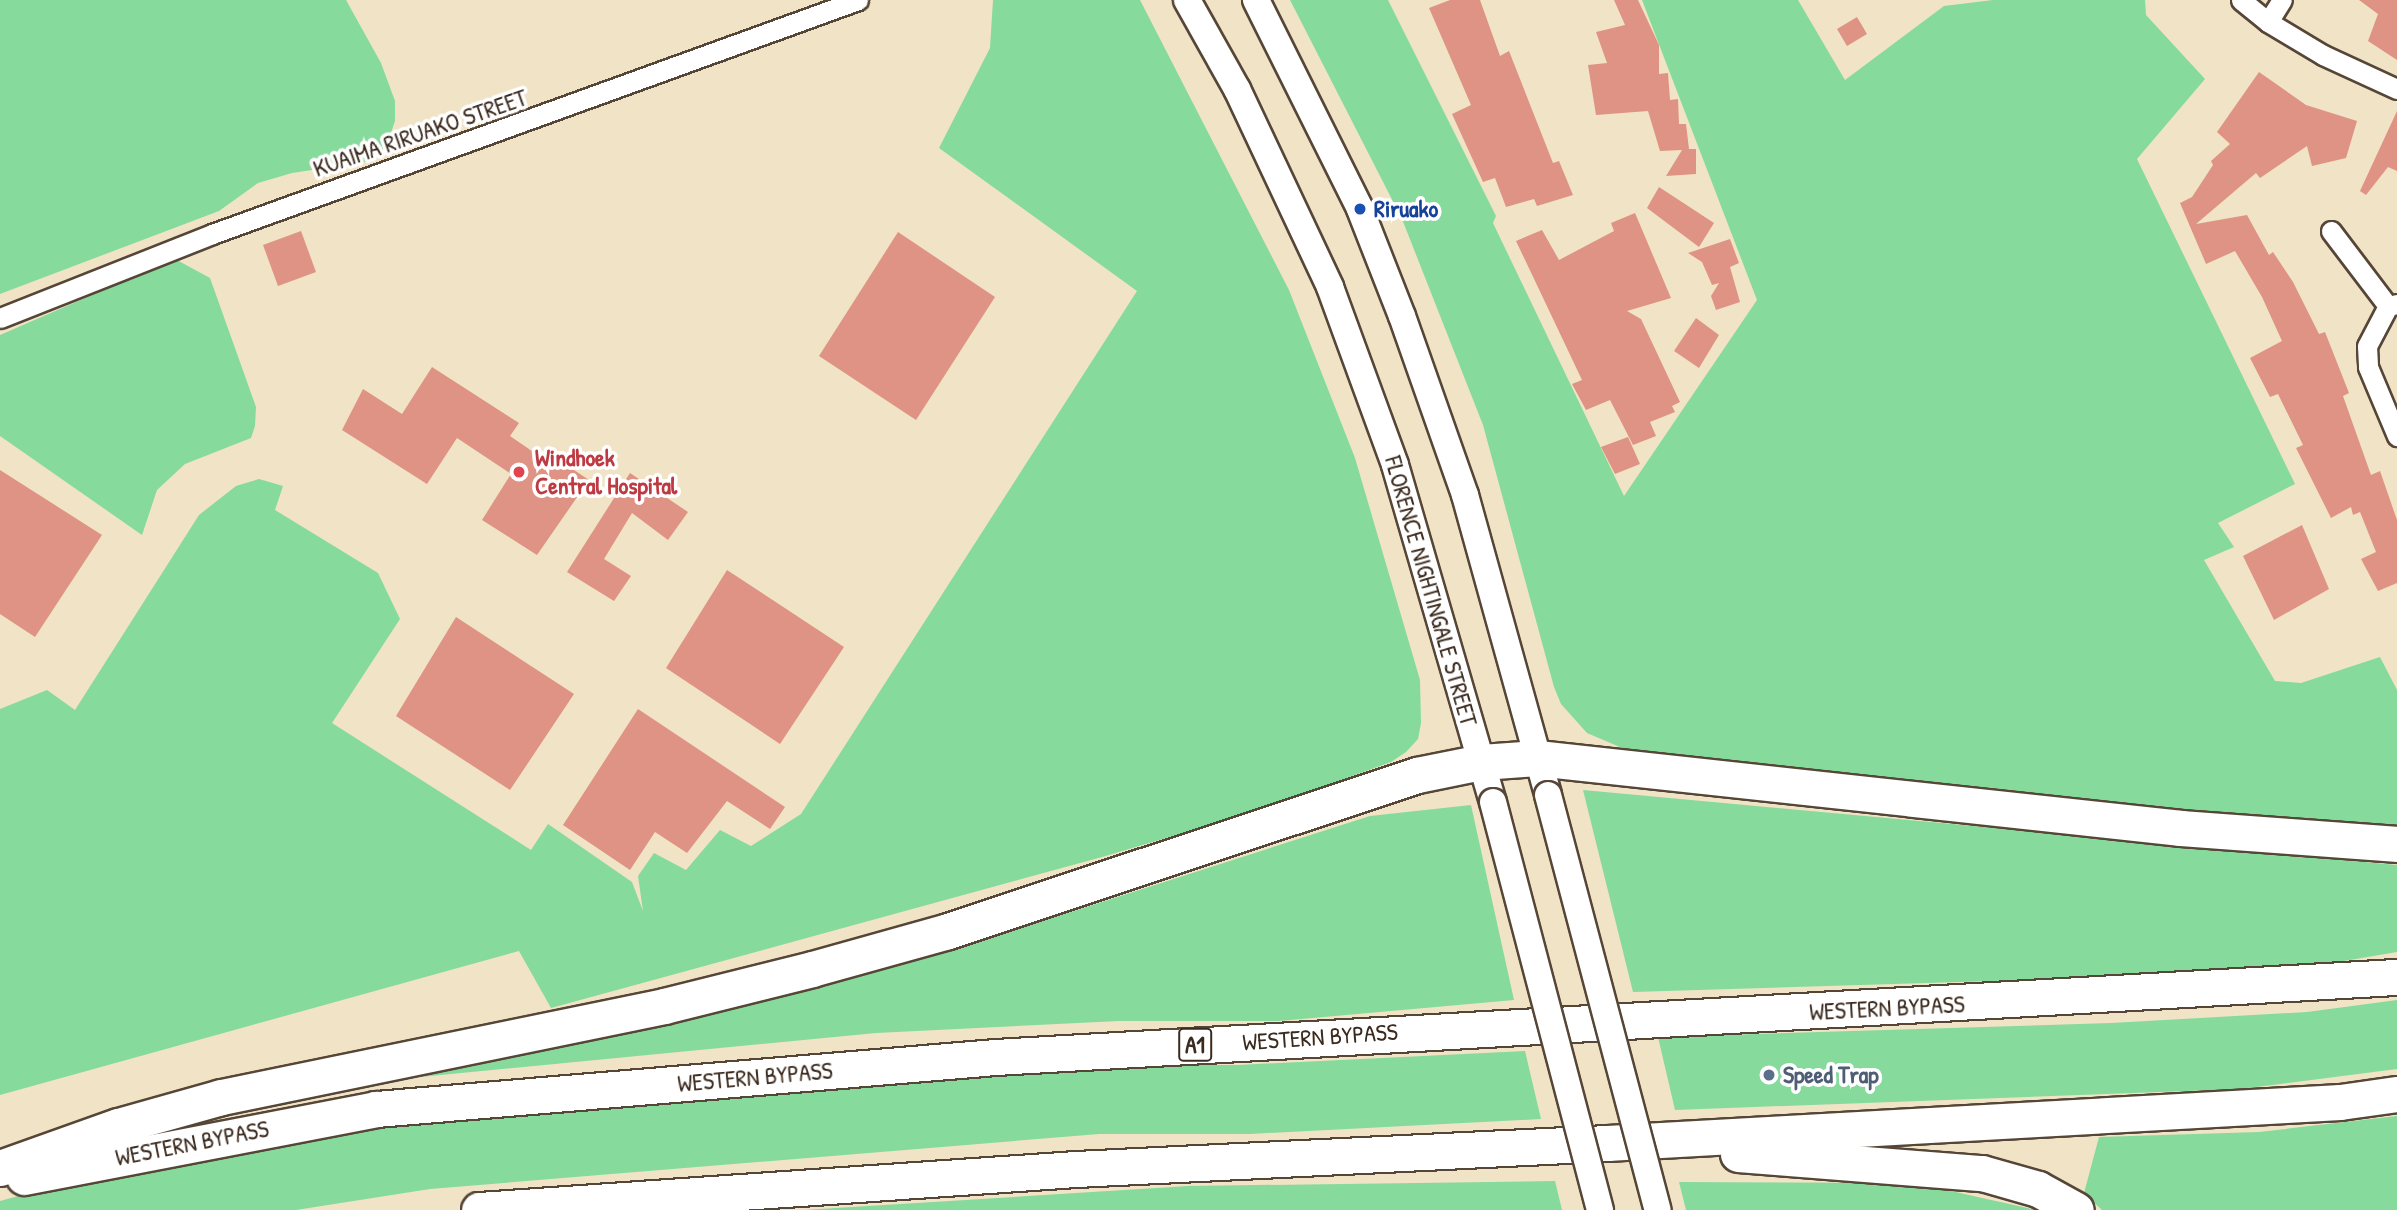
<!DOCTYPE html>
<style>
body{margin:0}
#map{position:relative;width:2397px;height:1210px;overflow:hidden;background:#f0e3c6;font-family:"Patrick Hand",sans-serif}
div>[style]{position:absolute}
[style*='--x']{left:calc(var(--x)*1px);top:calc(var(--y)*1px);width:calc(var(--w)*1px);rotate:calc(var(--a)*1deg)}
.green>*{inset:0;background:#86da9c}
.building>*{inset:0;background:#df9384}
.roads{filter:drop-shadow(2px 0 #564637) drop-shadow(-2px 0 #564637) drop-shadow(0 2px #564637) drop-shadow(0 -2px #564637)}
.minor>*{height:19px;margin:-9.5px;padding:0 9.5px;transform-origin:9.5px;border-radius:9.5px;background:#fff}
.secondary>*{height:26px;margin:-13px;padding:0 13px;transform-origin:13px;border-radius:13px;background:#fff}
.motorway>*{height:35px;margin:-17.5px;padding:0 17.5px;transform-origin:17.5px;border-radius:17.5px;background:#fff}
.bridges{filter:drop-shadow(2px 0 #564637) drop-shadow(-2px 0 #564637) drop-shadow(0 2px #564637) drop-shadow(0 -2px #564637)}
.secondary-bridge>*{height:26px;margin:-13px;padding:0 13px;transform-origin:13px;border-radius:13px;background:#fff}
.dots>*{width:19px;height:19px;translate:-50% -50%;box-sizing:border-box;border:4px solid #fff;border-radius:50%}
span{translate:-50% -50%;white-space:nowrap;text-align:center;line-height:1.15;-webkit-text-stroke:7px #fff;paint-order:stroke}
.shield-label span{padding:2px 5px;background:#fff;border:2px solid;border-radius:5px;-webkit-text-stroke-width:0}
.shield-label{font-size:23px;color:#3b2a1e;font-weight:700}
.street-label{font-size:24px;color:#3b2a1e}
.transit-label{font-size:24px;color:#164399;font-weight:700}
.left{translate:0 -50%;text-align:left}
.health-label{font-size:24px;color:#be3a42;font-weight:700}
.service-label{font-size:24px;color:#4e5e75;font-weight:700}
</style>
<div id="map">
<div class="green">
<div style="clip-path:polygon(0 0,346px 0,381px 63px,395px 101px,395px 121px,386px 147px,372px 161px,292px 173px,258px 183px,219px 211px,0 294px)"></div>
<div style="clip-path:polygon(993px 0,1140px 0,1289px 290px,1355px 458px,1420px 680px,1421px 723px,1418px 739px,1406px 752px,1391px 762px,1244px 815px,1102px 857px,551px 1008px,519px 951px,0 1095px,0 709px,47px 690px,75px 710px,199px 515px,236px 486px,259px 479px,283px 486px,275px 510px,378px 573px,400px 619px,332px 723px,531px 850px,548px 824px,632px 882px,643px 911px,638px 876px,654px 853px,686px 870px,720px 830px,751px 846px,801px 814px,1137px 291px,939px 148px,990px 48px)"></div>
<div style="clip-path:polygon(1290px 0,1388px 0,1496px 216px,1493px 223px,1624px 496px,1757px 300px,1642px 0,1798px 0,1845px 80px,1944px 6px,1993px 0,2145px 0,2146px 15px,2205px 79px,2137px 159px,2295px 484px,2218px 523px,2234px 547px,2204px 560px,2275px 681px,2301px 683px,2380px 657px,2397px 690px,2397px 828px,2116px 804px,1627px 750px,1587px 733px,1561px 704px,1554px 687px,1483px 425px,1402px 219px)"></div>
<div style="clip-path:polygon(175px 259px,210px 278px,256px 407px,255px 426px,251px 438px,185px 464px,157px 490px,142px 535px,0 436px,0 335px)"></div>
<div style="clip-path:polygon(1583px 790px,2397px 865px,2397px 952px,2314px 966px,2159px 976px,1633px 992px)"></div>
<div style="clip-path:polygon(1471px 805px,1514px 1000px,1279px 1021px,1119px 1021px,876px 1033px,420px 1077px,421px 1064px,810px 984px,996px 936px,1370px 816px)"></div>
<div style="clip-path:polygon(2397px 1000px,2397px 1069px,2240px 1089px,1675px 1110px,1658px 1037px,2111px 1023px,2307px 1012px)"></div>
<div style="clip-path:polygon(1525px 1051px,1541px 1119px,1250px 1134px,1099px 1134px,430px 1189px,296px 1210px,0 1210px,0 1201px,33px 1192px,342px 1128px,1063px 1065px,1238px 1065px)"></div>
<div style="clip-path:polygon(2397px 1116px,2397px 1210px,2102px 1210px,2084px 1193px,2099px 1137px,2259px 1132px)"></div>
<div style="clip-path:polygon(1555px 1181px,1562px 1210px,804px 1210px,1188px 1186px)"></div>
<div style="clip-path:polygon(1679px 1182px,1915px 1183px,2036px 1210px,1686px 1210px)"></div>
</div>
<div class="building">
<div style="clip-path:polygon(1450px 0,1480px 0,1500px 56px,1509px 51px,1553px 163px,1559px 161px,1573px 195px,1537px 206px,1534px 199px,1506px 207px,1495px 178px,1483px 182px,1452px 114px,1471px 105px,1429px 8px)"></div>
<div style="clip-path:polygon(1614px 0,1638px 0,1659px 45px,1659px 74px,1668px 73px,1670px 100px,1678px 99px,1679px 124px,1686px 124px,1689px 149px,1696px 149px,1696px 174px,1666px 176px,1682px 150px,1660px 151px,1648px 111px,1596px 115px,1588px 65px,1607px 63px,1596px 32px,1625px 25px)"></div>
<div style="clip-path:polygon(2359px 0,2397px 0,2397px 60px,2368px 41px,2378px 14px)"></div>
<div style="clip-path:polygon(1857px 17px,1867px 34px,1847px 46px,1837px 29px)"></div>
<div style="clip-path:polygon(2259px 72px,2306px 105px,2357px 121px,2346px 158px,2312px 166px,2307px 146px,2260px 178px,2256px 173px,2196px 224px,2247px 215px,2269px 255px,2273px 252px,2293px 282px,2319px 334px,2325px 332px,2349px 393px,2343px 396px,2371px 475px,2380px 471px,2397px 520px,2397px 583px,2378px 591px,2361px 559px,2376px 552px,2360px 512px,2353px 515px,2351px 507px,2331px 518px,2296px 448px,2303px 445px,2278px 394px,2270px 397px,2250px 358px,2282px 341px,2262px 297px,2235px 251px,2206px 264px,2180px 203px,2192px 197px,2213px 165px,2211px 161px,2230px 144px,2217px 132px)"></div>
<div style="clip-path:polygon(2397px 111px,2397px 171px,2388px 167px,2366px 195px,2360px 191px)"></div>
<div style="clip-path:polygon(1659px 187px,1714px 223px,1699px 247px,1647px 208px)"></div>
<div style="clip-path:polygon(1635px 213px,1671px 298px,1627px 311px,1641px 319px,1680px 402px,1672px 406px,1675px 412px,1650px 422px,1656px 436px,1633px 445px,1610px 400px,1586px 410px,1572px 384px,1582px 380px,1516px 241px,1542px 230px,1559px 260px,1614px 231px,1611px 223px)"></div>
<div style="clip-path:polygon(301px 231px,316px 272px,278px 286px,263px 245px)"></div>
<div style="clip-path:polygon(898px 232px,995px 297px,916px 420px,819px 356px)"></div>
<div style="clip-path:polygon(1730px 239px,1739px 263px,1730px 267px,1740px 302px,1716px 310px,1711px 296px,1719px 283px,1712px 285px,1702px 262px,1688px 253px)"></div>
<div style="clip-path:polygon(1696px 318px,1719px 335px,1699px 368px,1674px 351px)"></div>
<div style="clip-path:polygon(432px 367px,519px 423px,510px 436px,545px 460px,550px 454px,589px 480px,537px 555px,482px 520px,511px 474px,457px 438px,427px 484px,342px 430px,363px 389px,402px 414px)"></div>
<div style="clip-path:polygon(1628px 437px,1640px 464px,1615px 474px,1601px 447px)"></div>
<div style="clip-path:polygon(0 470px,102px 535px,35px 637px,0 614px)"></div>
<div style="clip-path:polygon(630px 473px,688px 512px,668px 540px,632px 513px,604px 559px,631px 576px,614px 601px,567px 572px)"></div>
<div style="clip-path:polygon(2302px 525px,2329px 589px,2274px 620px,2243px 556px)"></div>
<div style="clip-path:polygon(727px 570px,844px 647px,780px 744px,666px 668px)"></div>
<div style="clip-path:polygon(456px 617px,574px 694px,510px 790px,396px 716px)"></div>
<div style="clip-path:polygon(638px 709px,785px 807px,770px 829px,727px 801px,687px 853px,655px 832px,630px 870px,563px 825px)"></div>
</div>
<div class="roads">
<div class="minor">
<div style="--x:2241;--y:0;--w:35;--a:39"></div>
<div style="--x:2268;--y:22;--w:64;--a:31"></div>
<div style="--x:2323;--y:55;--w:81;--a:24.7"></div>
<div style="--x:2268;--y:22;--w:26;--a:-58"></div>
<div style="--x:2331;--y:231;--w:94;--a:52.8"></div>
<div style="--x:2397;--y:304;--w:9;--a:167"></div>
<div style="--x:2388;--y:306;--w:45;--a:117.7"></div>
<div style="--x:2367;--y:346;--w:21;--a:87"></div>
<div style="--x:2368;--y:367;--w:75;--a:67.2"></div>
<div style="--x:0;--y:318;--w:228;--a:-21.6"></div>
<div style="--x:212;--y:234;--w:687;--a:-19.91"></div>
</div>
<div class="secondary">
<div style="--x:1187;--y:0;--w:102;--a:60.7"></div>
<div style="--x:1237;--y:89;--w:219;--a:64.8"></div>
<div style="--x:1330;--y:287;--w:189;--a:69.9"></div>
<div style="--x:1395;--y:465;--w:351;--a:73.8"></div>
<div style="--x:1256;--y:0;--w:233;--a:63.5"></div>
<div style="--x:1360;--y:209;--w:115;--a:68.6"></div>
<div style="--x:1402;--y:316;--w:190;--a:70.6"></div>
<div style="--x:1465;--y:495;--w:311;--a:74.5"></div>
</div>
<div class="motorway">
<div style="--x:1738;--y:1154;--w:245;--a:4.5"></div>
<div style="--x:1982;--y:1173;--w:58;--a:15.9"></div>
<div style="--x:2038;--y:1189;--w:43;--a:28.9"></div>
<div style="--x:0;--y:1168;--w:125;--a:-19.6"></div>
<div style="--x:118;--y:1126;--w:107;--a:-15.7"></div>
<div style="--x:221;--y:1097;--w:452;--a:-11.6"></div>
<div style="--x:664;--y:1006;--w:153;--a:-14"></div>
<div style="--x:812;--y:969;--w:141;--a:-15.6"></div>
<div style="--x:948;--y:931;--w:494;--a:-18.4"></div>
<div style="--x:1417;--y:775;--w:65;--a:-11.5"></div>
<div style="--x:1481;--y:762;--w:56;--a:-4.1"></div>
<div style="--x:1537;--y:758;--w:648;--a:6.2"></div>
<div style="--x:2181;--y:828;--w:217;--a:4.2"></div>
<div style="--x:24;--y:1177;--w:359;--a:-10.9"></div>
<div style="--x:376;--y:1109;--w:621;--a:-4.8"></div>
<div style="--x:995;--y:1057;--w:1404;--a:-3.27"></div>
<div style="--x:479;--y:1210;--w:598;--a:-3.93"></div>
<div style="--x:1076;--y:1169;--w:532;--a:-2.8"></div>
<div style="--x:1607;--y:1143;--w:734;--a:-3.2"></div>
<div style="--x:2340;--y:1102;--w:58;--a:-8"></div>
</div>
</div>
<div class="bridges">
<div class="secondary-bridge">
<div style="--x:1548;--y:795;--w:429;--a:75.2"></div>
<div style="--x:1493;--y:802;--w:422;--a:75.3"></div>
</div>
</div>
<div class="dots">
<div style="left:1360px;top:209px;background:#1a4fb4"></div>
<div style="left:519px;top:472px;background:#e0444e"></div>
<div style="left:1769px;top:1075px;background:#5c6f8a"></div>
</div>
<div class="shield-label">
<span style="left:1195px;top:1045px">A1</span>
</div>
<div class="street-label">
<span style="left:420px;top:133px;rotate:-19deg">KUAIMA RIRUAKO STREET</span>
<span style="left:1431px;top:591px;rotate:74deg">FLORENCE NIGHTINGALE STREET</span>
<span style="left:1887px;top:1008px;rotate:-3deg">WESTERN BYPASS</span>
<span style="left:1320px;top:1037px;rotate:-4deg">WESTERN BYPASS</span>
<span style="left:755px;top:1077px;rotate:-5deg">WESTERN BYPASS</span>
<span style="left:192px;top:1143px;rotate:-11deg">WESTERN BYPASS</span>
</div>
<div class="transit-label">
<span class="left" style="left:1374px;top:209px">Riruako</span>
</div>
<div class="health-label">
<span class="left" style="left:535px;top:472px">Windhoek<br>Central Hospital</span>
</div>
<div class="service-label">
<span class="left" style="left:1783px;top:1075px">Speed Trap</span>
</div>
</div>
